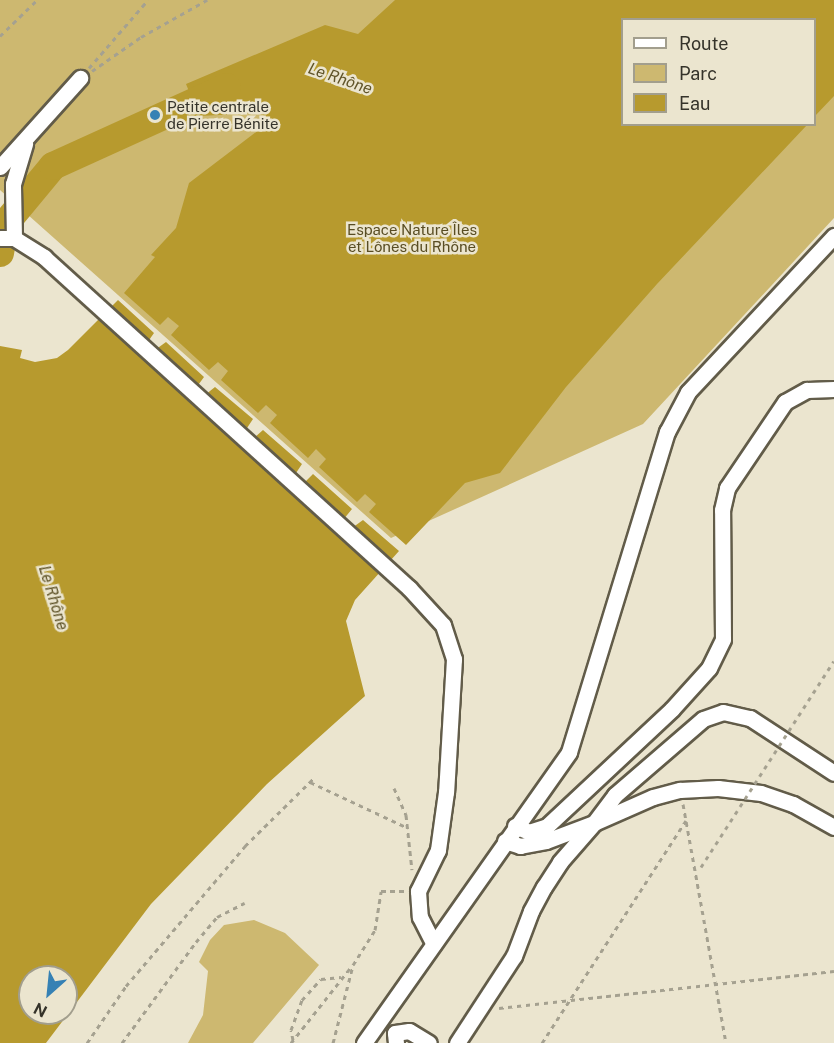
<!DOCTYPE html>
<meta charset="utf-8">
<style>
body{margin:0}
#map{position:relative;width:834px;height:1043px;overflow:hidden;background:#ebe5cf;font-family:"Public Sans",sans-serif}
div>[style]{position:absolute}
[style*='--x']{left:calc(var(--x)*1px);top:calc(var(--y)*1px);width:calc(var(--w)*1px);rotate:calc(var(--a)*1deg)}
.green>*{inset:0;background:#cdb870}
.water>*{inset:0;background:#b79a2e}
.river>*{height:28px;margin:-14px;padding:0 14px;transform-origin:14px;border-radius:14px;background:#b79a2e}
.path>*{height:3px;margin-top:-1.5px;transform-origin:0;background:repeating-linear-gradient(90deg,#a5a190 0 4.5px,transparent 0 9px)}
.roads{filter:drop-shadow(2px 0 #625c49) drop-shadow(-2px 0 #625c49) drop-shadow(0 2px #625c49) drop-shadow(0 -2px #625c49)}
.minor>*{height:15px;margin:-7.5px;padding:0 7.5px;transform-origin:7.5px;border-radius:7.5px;background:#fff}
.path-bridge>*{height:3px;margin-top:-1.5px;transform-origin:0;background:repeating-linear-gradient(90deg,#a5a190 0 4.5px,transparent 0 9px)}
.dots>*{width:16px;height:16px;translate:-50% -50%;box-sizing:border-box;border:3px solid #ebe5cf;border-radius:50%}
span{translate:-50% -50%;white-space:nowrap;text-align:center;line-height:1.15;-webkit-text-stroke:5px #ebe5cf;paint-order:stroke}
.poi-label{font-size:15px;color:#35332a}
.left{translate:0 -50%;text-align:left}
.park-label{font-size:15px;color:#594d23}
.water-label{font-size:16px;color:#61552a;font-style:italic}
.legend{position:absolute;left:621px;top:18px;width:195px;height:108px;box-sizing:border-box;background:#ebe5cf;border:2px solid #a29e8d;margin:0;padding:8px 10px;list-style:none;font-size:18px;color:#35332a}
.legend li{display:flex;align-items:center;gap:12px;height:30px}
.legend b{width:30px;border:2px solid #a29e8d}
.north{position:absolute;left:18px;top:965px;width:60px;height:60px;box-sizing:border-box;background:#ebe5cf;border:2px solid #a29e8d;border-radius:50%;rotate:207deg;font-size:16px;font-weight:700;line-height:24px;text-align:center;color:#35332a}
.north::after{content:'';display:block;margin:auto;width:21px;height:27px;background:#3681b4;clip-path:polygon(50% 0,100% 100%,50% 72%,0 100%)}
</style>
<div id="map">
<div class="green">
<div style="clip-path:polygon(evenodd,0 0,834px 0,834px 218px,643px 424px,391px 538px,0 190px,0 0,622px 20px,814px 20px,814px 124px,622px 124px,622px 20px)"></div>
<div style="clip-path:polygon(254px 920px,285px 933px,319px 965px,253px 1043px,188px 1043px,203px 1015px,208px 971px,199px 962px,210px 940px,224px 925px)"></div>
</div>
<div class="water">
<div style="clip-path:polygon(395px 0,834px 0,834px 96px,815px 116px,814px 20px,622px 20px,622px 124px,807px 125px,657px 284px,566px 387px,500px 473px,465px 483px,406px 545px,369px 512px,376px 504px,365px 494px,357px 502px,319px 467px,326px 459px,316px 449px,308px 458px,270px 423px,277px 415px,266px 405px,258px 413px,221px 380px,228px 371px,218px 362px,209px 370px,171px 335px,179px 326px,168px 317px,160px 325px,124px 293px,155px 257px,151px 255px,176px 228px,189px 183px,268px 123px,262px 113px,199px 116px,186px 84px,325px 25px,358px 34px)"></div>
<div style="clip-path:polygon(evenodd,118px 300px,154px 333px,147px 343px,155px 350px,166px 342px,204px 377px,196px 388px,205px 395px,215px 387px,253px 419px,245px 431px,253px 439px,263px 430px,302px 464px,294px 476px,303px 484px,313px 474px,352px 509px,343px 520px,352px 528px,363px 520px,399px 551px,355px 600px,346px 621px,365px 696px,267px 784px,151px 904px,46px 1043px,0 1043px,0 346px,22px 350px,20px 358px,35px 362px,57px 358px,68px 350px,118px 300px,30px 977px,66px 977px,66px 1013px,30px 1013px,30px 977px)"></div>
</div>
<div class="river">
<div style="--x:0;--y:253;--w:29;--a:-80"></div>
<div style="--x:5;--y:224;--w:75;--a:-50.4"></div>
<div style="--x:53;--y:166;--w:191;--a:-24.4"></div>
</div>
<div class="path">
<div style="--x:0;--y:36;--w:52;--a:-44.2"></div>
<div style="--x:89;--y:68;--w:90;--a:-49.1"></div>
<div style="--x:92;--y:71;--w:60;--a:-34.8"></div>
<div style="--x:141;--y:37;--w:76;--a:-29.3"></div>
<div style="--x:310;--y:782;--w:108;--a:25.1"></div>
<div style="--x:394;--y:788;--w:30;--a:66"></div>
<div style="--x:406;--y:815;--w:55;--a:83.8"></div>
<div style="--x:683;--y:804;--w:243;--a:79.8"></div>
<div style="--x:499;--y:1008;--w:337;--a:-6.3"></div>
<div style="--x:293;--y:1040;--w:10;--a:-101"></div>
<div style="--x:291;--y:1030;--w:32;--a:-70"></div>
<div style="--x:302;--y:1000;--w:28;--a:-48"></div>
<div style="--x:321;--y:979;--w:20;--a:-6"></div>
<div style="--x:87;--y:1043;--w:69;--a:-55.6"></div>
<div style="--x:126;--y:986;--w:184;--a:-49.6"></div>
<div style="--x:245;--y:846;--w:95;--a:-44.6"></div>
<div style="--x:122;--y:1043;--w:125;--a:-53.8"></div>
<div style="--x:196;--y:942;--w:33;--a:-50"></div>
<div style="--x:217;--y:917;--w:31;--a:-27"></div>
<div style="--x:291;--y:1043;--w:97;--a:-51.7"></div>
<div style="--x:333;--y:1043;--w:81;--a:-75.6"></div>
<div style="--x:353;--y:965;--w:41;--a:-57.8"></div>
<div style="--x:375;--y:930;--w:39;--a:-81"></div>
<div style="--x:381;--y:891;--w:23;--a:0"></div>
<div style="--x:542;--y:1043;--w:265;--a:-57.1"></div>
</div>
<div class="roads">
<div class="minor">
<div style="--x:0;--y:167;--w:120;--a:-48"></div>
<div style="--x:0;--y:238;--w:14;--a:0"></div>
<div style="--x:14;--y:238;--w:36;--a:32"></div>
<div style="--x:44;--y:257;--w:493;--a:42.2"></div>
<div style="--x:409;--y:588;--w:50;--a:47.4"></div>
<div style="--x:443;--y:625;--w:36;--a:72"></div>
<div style="--x:454;--y:659;--w:133;--a:93.4"></div>
<div style="--x:446;--y:792;--w:59;--a:97.9"></div>
<div style="--x:438;--y:850;--w:46;--a:116"></div>
<div style="--x:418;--y:891;--w:26;--a:86"></div>
<div style="--x:420;--y:917;--w:30;--a:63"></div>
<div style="--x:14;--y:238;--w:54;--a:-91.1"></div>
<div style="--x:13;--y:184;--w:42;--a:-73.3"></div>
<div style="--x:515;--y:826;--w:15;--a:23"></div>
<div style="--x:529;--y:832;--w:19;--a:-18"></div>
<div style="--x:547;--y:826;--w:171;--a:-43.1"></div>
<div style="--x:672;--y:709;--w:55;--a:-47.9"></div>
<div style="--x:709;--y:668;--w:32;--a:-64"></div>
<div style="--x:723;--y:639;--w:129;--a:-90.4"></div>
<div style="--x:722;--y:510;--w:23;--a:-77"></div>
<div style="--x:727;--y:488;--w:104;--a:-56"></div>
<div style="--x:785;--y:402;--w:25;--a:-29"></div>
<div style="--x:807;--y:390;--w:27;--a:-2"></div>
<div style="--x:505;--y:841;--w:16;--a:18"></div>
<div style="--x:520;--y:846;--w:26;--a:-11"></div>
<div style="--x:546;--y:841;--w:51;--a:-20.6"></div>
<div style="--x:594;--y:823;--w:35;--a:-53"></div>
<div style="--x:615;--y:795;--w:116;--a:-40.8"></div>
<div style="--x:703;--y:719;--w:21;--a:-19"></div>
<div style="--x:723;--y:712;--w:28;--a:13"></div>
<div style="--x:750;--y:718;--w:100;--a:33.2"></div>
<div style="--x:364;--y:1043;--w:356;--a:-54.8"></div>
<div style="--x:569;--y:752;--w:335;--a:-73"></div>
<div style="--x:667;--y:432;--w:45;--a:-62.3"></div>
<div style="--x:688;--y:392;--w:214;--a:-46.9"></div>
<div style="--x:396;--y:1043;--w:10;--a:-96"></div>
<div style="--x:395;--y:1033;--w:14;--a:-8"></div>
<div style="--x:409;--y:1031;--w:23;--a:31"></div>
<div style="--x:457;--y:1043;--w:104;--a:-56.8"></div>
<div style="--x:514;--y:956;--w:48;--a:-69.3"></div>
<div style="--x:531;--y:911;--w:27;--a:-62"></div>
<div style="--x:544;--y:887;--w:30;--a:-57"></div>
<div style="--x:560;--y:862;--w:52;--a:-48.9"></div>
<div style="--x:594;--y:823;--w:64;--a:-23.8"></div>
<div style="--x:653;--y:797;--w:28;--a:-15"></div>
<div style="--x:680;--y:790;--w:38;--a:-3"></div>
<div style="--x:718;--y:788;--w:43;--a:6.6"></div>
<div style="--x:761;--y:793;--w:34;--a:19"></div>
<div style="--x:793;--y:804;--w:47;--a:29.3"></div>
</div>
</div>
<div class="path-bridge">
<div style="--x:701;--y:867;--w:245;--a:-57.2"></div>
</div>
<div class="dots">
<div style="left:155px;top:115px;background:#3681b4"></div>
</div>
<div class="poi-label">
<span class="left" style="left:167px;top:115px">Petite centrale<br>de Pierre Bénite</span>
</div>
<div class="park-label">
<span style="left:412px;top:238px">Espace Nature Îles<br>et Lônes du Rhône</span>
</div>
<div class="water-label">
<span style="left:340px;top:79px;rotate:19deg">Le Rhône</span>
<span style="left:53px;top:598px;rotate:73deg">Le Rhône</span>
</div>
<ul class="legend">
<li><b style="height:8px;background:#fff"></b>Route</li>
<li><b style="height:16px;background:#cdb870"></b>Parc</li>
<li><b style="height:16px;background:#b79a2e"></b>Eau</li>
</ul>
<div class="north">N</div>
</div>
